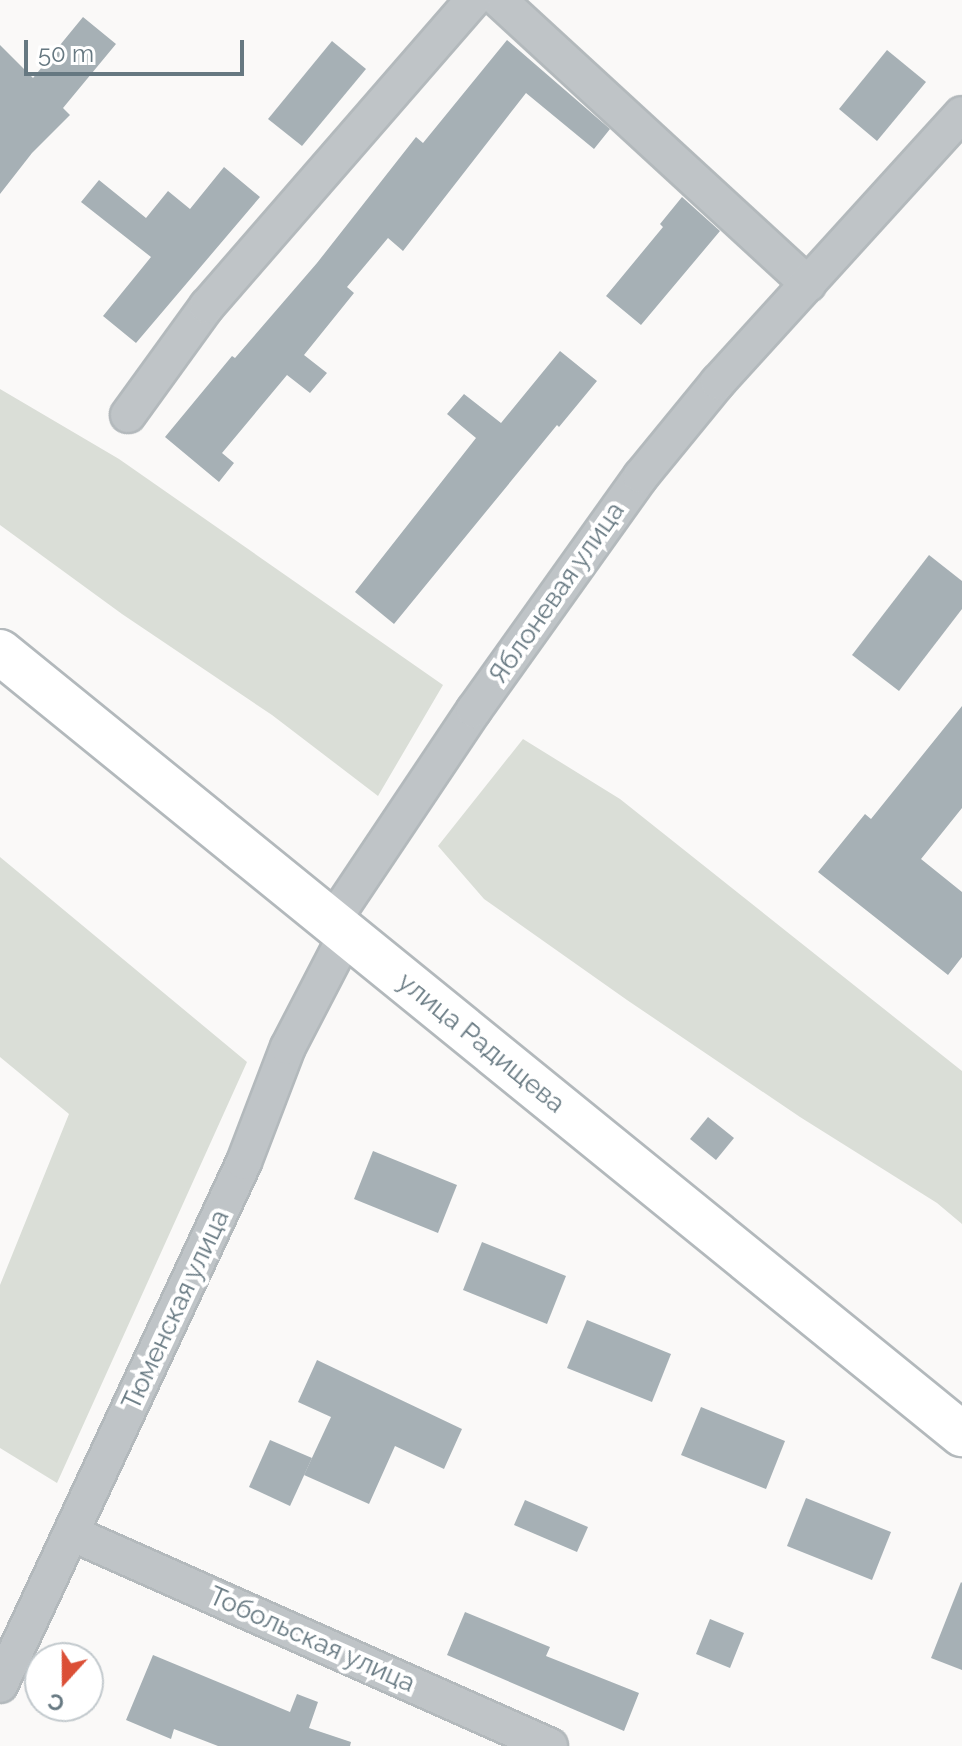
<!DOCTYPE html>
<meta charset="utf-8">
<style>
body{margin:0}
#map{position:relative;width:962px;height:1746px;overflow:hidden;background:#faf9f8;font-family:Raleway,sans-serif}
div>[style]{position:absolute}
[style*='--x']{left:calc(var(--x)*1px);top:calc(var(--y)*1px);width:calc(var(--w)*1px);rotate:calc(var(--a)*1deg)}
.green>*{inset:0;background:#daded7}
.building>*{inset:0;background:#a6b0b5}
.roads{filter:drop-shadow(2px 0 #b3b9bc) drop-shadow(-2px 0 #b3b9bc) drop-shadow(0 2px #b3b9bc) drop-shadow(0 -2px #b3b9bc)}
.minor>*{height:34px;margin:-17px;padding:0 17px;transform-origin:17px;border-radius:17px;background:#bfc4c7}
.major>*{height:44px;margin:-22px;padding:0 22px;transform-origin:22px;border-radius:22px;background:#fff}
span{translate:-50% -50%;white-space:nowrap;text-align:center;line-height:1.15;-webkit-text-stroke:8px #fff;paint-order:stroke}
.street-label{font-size:26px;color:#667881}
.north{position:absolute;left:24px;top:1642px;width:80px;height:80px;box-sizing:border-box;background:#fff;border:2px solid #c2c9cd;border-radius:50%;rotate:201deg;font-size:22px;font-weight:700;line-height:32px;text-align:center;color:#667881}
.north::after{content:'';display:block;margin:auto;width:28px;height:36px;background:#db4f36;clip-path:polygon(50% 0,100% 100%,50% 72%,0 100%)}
.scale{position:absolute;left:24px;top:40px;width:220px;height:36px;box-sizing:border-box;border:4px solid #667881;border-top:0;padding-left:10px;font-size:24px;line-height:28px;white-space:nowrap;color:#667881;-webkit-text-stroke:6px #fff;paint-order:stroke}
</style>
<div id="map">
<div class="green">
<div style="clip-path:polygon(0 389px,119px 459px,443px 685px,378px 796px,272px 715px,122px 614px,0 525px)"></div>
<div style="clip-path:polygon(523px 739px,620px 799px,962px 1071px,962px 1224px,937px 1203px,800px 1117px,627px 1000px,484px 899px,438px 846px)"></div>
<div style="clip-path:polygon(0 857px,247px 1062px,57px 1483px,0 1448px,0 1285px,69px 1114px,0 1057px)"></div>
</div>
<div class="building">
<div style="clip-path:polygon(83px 17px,116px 44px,63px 108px,70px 115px,32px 153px,0 194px,0 45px,33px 78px)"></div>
<div style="clip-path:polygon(507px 40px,610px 129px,594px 149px,526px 93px,403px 251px,388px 238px,347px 287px,354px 293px,304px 355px,327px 373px,310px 393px,287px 375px,222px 453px,234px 463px,219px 482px,165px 437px,232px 356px,235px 358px,317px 263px,416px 137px,423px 143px)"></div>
<div style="clip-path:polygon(332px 41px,366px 69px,302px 146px,268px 119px)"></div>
<div style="clip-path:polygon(887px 50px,926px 82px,877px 141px,839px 109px)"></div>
<div style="clip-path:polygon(224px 167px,260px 197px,136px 343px,103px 316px,151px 257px,81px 202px,99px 180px,146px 218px,168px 191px,190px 209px)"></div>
<div style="clip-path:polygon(682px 197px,720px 231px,641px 325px,606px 296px,663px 227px,660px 224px)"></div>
<div style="clip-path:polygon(560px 351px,597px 381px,559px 427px,557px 425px,394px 624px,355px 592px,476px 438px,447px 414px,464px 394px,501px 423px)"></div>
<div style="clip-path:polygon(929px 555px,962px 581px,962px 609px,899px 691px,852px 655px)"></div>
<div style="clip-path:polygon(962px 706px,962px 808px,921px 859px,962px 892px,962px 957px,948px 975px,818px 872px,865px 814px,871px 819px)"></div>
<div style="clip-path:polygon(708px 1117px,734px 1138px,716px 1160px,690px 1139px)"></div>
<div style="clip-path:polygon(373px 1151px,457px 1185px,438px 1233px,354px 1199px)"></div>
<div style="clip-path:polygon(482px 1242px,566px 1276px,547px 1324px,463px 1290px)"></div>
<div style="clip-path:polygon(587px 1320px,671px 1354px,652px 1402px,567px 1368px)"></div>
<div style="clip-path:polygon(317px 1360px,462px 1429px,444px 1469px,395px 1446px,369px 1504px,304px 1475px,331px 1417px,298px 1402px)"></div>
<div style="clip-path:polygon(701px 1407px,785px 1441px,766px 1489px,681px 1455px)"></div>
<div style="clip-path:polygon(270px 1440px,312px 1458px,290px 1506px,249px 1487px)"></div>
<div style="clip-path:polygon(806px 1498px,891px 1532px,872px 1580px,787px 1546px)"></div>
<div style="clip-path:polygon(525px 1500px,588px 1527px,577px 1552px,514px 1525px)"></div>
<div style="clip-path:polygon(961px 1582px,962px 1583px,962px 1670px,931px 1658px)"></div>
<div style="clip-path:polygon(465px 1612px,550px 1647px,546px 1656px,639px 1693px,624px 1731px,447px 1655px)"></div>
<div style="clip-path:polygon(710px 1619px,744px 1633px,730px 1668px,696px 1654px)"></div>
<div style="clip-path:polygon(153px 1655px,290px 1712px,297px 1694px,318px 1702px,309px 1728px,351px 1742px,350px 1746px,218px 1746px,174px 1729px,171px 1739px,126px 1720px)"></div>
</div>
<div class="roads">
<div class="minor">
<div style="--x:499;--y:0;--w:420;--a:42.6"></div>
<div style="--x:128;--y:415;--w:135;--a:-54.1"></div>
<div style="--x:207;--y:306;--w:405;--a:-49"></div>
<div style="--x:332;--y:922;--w:255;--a:-56.2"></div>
<div style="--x:474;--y:710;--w:287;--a:-54.5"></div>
<div style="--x:641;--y:476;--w:122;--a:-50.7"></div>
<div style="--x:718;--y:382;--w:362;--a:-47.7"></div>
<div style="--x:73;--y:1534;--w:522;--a:23.96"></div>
<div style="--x:0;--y:1685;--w:577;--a:-64.99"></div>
<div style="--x:244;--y:1162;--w:123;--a:-69.1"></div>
<div style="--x:288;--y:1047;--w:128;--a:-62.6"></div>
</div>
<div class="major">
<div style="--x:0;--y:652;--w:1240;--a:39.11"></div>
</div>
</div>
<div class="street-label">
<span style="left:557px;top:593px;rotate:-55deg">Яблоневая улица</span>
<span style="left:481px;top:1043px;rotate:39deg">улица Радищева</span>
<span style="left:176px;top:1310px;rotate:-65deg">Тюменская улица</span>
<span style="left:312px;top:1640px;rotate:24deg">Тобольская улица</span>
</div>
<div class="north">С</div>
<div class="scale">50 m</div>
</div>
